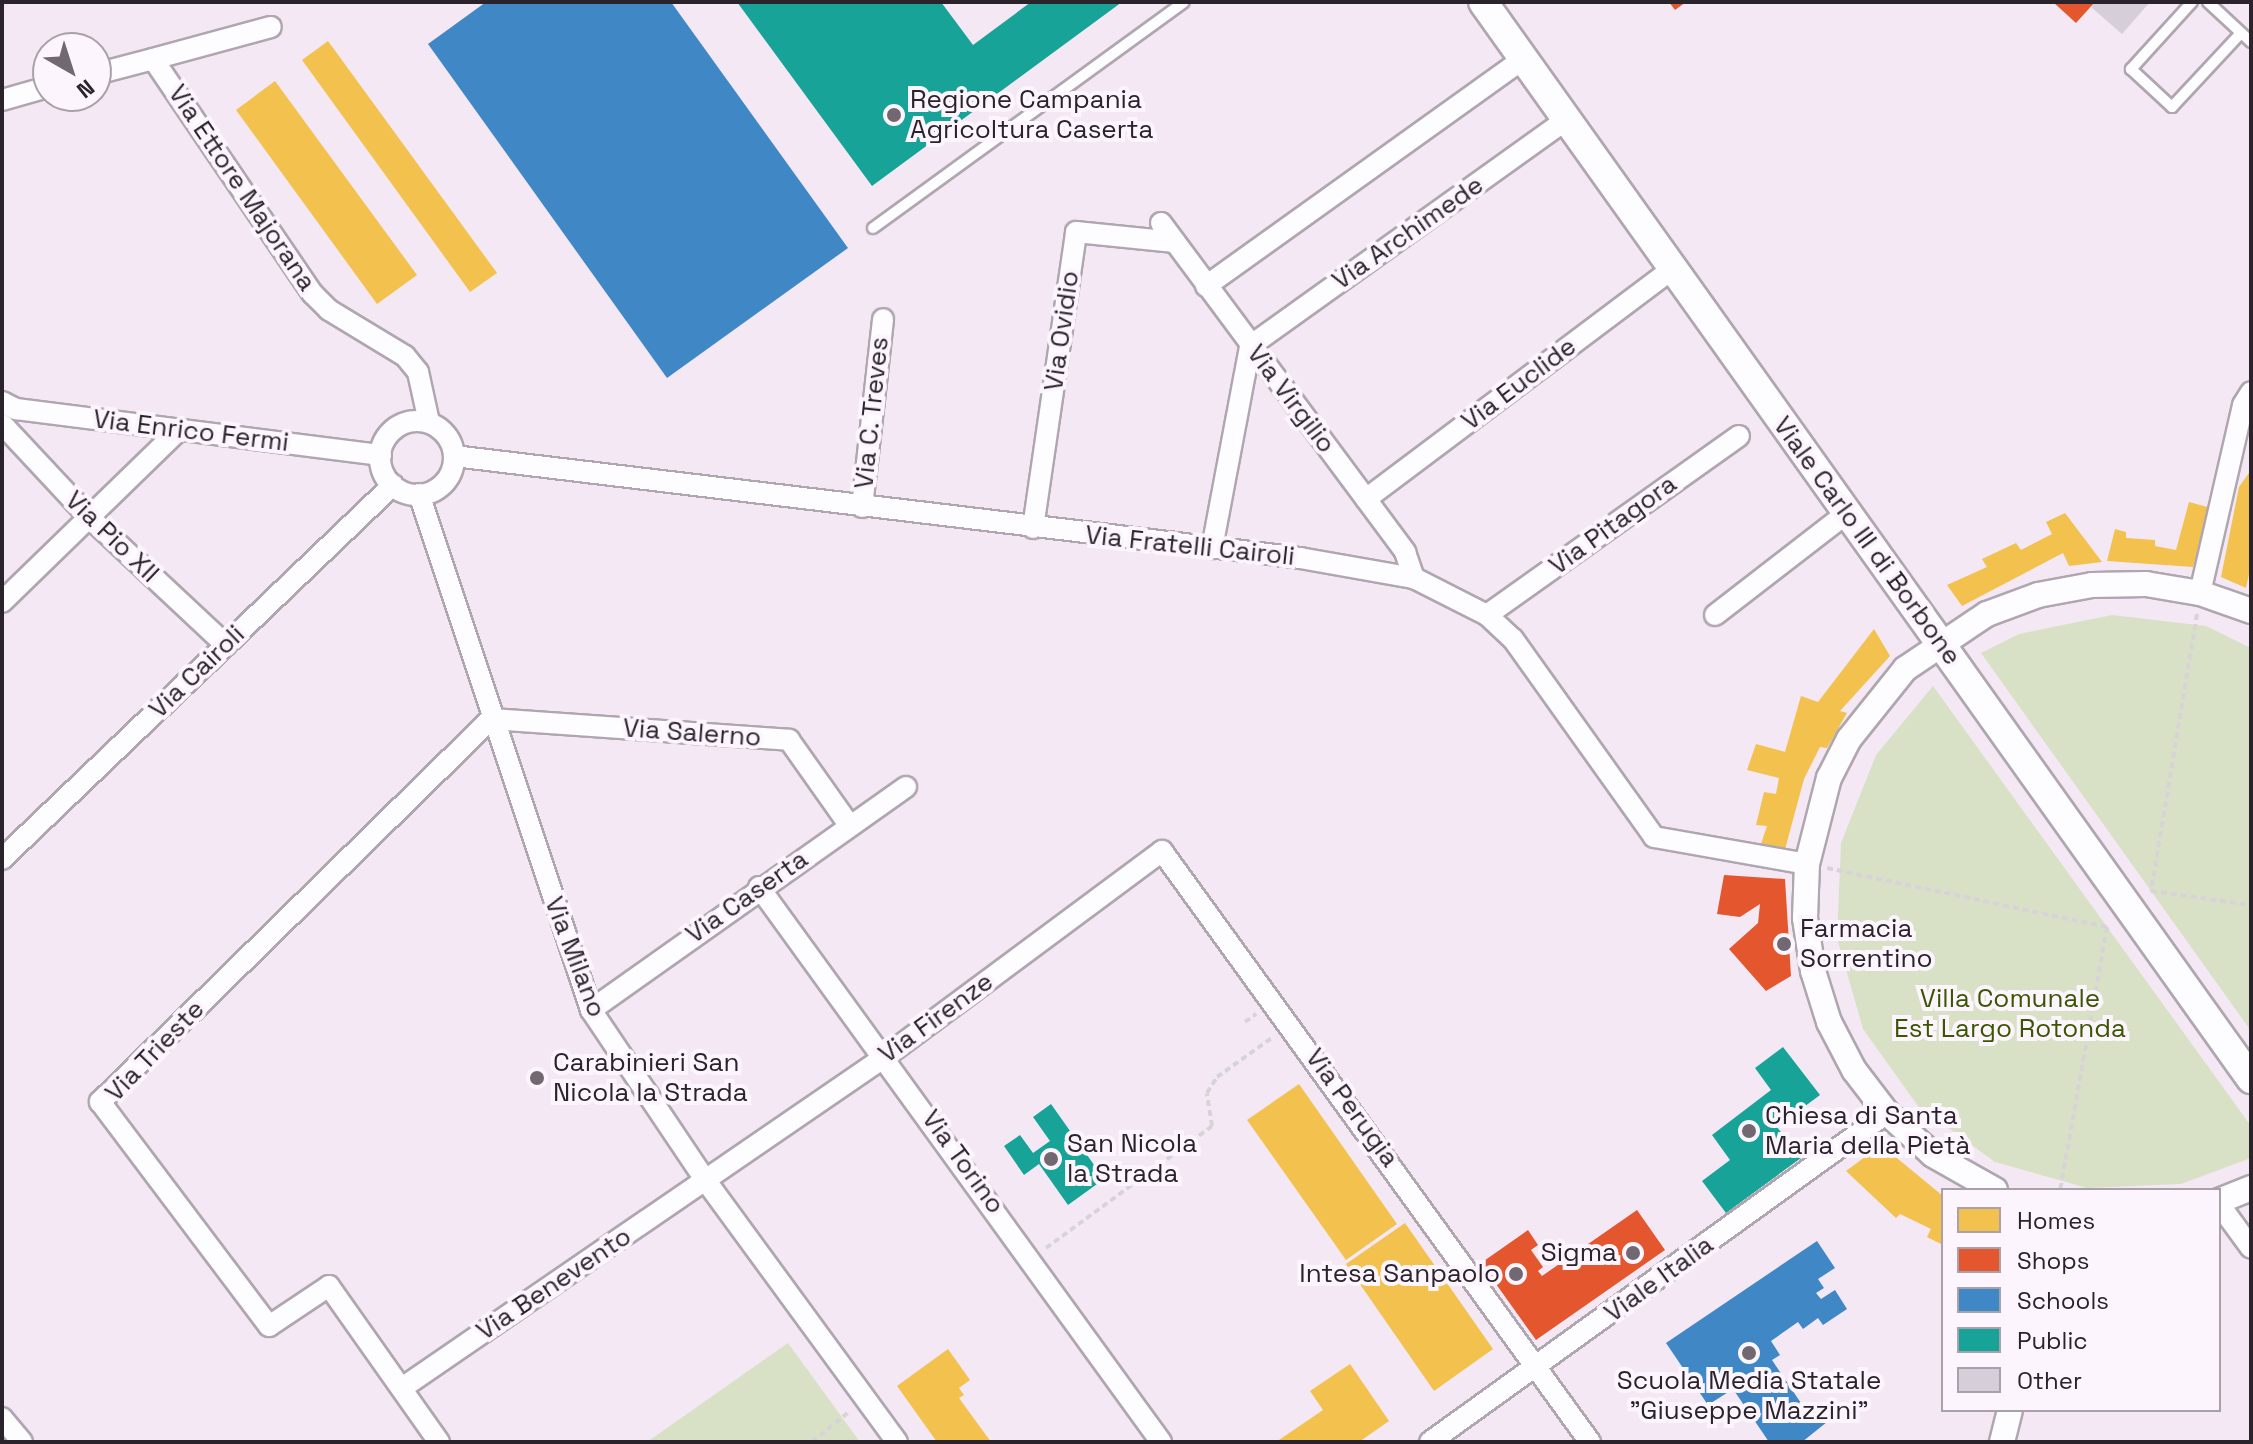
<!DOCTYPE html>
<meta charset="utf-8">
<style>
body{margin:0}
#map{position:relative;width:2253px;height:1444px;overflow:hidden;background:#f4e8f5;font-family:"Space Grotesk",sans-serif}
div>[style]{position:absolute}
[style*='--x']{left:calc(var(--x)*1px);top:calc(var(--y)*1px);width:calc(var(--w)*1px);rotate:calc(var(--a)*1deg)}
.green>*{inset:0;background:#d8e1c5}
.homes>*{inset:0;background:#f2c14e}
.shops>*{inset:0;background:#e4572e}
.schools>*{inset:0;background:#3f88c5}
.public>*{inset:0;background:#17a398}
.building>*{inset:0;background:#d6ced8}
.path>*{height:4px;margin-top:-2px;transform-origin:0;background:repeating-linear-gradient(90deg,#d7d4d8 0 6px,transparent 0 10px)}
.roads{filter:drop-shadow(2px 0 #afa6b0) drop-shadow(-2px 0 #afa6b0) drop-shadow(0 2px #afa6b0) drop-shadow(0 -2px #afa6b0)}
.service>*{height:10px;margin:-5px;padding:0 5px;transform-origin:5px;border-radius:5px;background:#fdfcfe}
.minor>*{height:20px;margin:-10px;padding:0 10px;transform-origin:10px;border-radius:10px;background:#fdfcfe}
.minor>.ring{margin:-10px;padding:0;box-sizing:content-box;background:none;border:20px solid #fdfcfe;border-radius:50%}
.tertiary>*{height:24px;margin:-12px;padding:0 12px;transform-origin:12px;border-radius:12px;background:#fdfcfe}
.secondary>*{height:28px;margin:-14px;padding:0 14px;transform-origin:14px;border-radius:14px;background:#fdfcfe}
.dots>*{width:22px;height:22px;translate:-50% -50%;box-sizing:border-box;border:4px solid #fdf5fe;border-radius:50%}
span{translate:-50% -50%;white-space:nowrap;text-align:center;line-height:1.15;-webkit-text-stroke:8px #fdf5fe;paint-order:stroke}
.poi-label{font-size:26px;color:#2b232b}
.left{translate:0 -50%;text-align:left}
.right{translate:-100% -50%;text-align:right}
.street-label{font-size:26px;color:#2b232b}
.park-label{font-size:26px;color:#3b5500}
.frame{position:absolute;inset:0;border:4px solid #2b232b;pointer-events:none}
.legend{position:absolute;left:1941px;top:1188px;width:280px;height:224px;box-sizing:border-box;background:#fdf5fe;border:2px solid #a9a1aa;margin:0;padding:10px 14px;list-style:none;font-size:24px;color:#2b232b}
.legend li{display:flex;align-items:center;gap:16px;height:40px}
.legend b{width:40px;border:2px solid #a9a1aa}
.north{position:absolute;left:32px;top:32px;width:80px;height:80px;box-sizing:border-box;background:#fdf5fe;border:2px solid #a9a1aa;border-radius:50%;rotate:141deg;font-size:22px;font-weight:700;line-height:32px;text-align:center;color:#2b232b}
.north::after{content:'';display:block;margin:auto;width:28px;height:36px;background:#716872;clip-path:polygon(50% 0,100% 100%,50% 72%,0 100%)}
</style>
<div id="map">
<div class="green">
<div style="clip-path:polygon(2112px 615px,2206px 626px,2251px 648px,2251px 1031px,1981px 653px,2019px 634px)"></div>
<div style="clip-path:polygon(1933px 686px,2251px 1126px,2251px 1158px,2181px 1184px,2087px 1188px,1995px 1162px,1918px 1106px,1863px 1029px,1837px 938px,1841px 843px,1876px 755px)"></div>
<div style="clip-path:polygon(788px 1343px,860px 1442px,647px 1442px)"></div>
</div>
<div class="homes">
<div style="clip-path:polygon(328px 41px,497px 273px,470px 292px,302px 60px)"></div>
<div style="clip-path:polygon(275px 81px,417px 275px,377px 304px,236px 110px)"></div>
<div style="clip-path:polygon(2251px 470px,2251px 565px,2246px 588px,2221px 577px,2239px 487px)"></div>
<div style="clip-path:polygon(2189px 502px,2211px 508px,2193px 567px,2107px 561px,2115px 529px,2126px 532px,2126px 538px,2155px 540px,2155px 546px,2176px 550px)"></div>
<div style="clip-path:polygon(2065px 513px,2102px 562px,2069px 566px,2063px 553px,1962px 606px,1947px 585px,1987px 567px,1982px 559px,2016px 543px,2021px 550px,2052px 534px,2046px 522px)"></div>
<div style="clip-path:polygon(1874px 629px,1890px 656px,1840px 711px,1847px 713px,1827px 748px,1820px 747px,1804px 779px,1784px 853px,1759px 850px,1767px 826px,1756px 825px,1764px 792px,1776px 794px,1779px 778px,1747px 770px,1756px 744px,1785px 752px,1801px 696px,1818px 702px)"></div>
<div style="clip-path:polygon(1299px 1084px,1397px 1224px,1346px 1260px,1247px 1120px)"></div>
<div style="clip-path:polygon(1881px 1145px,1943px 1196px,1943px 1245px,1927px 1237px,1931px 1229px,1900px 1214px,1896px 1218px,1846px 1171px)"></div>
<div style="clip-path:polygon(1405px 1223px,1493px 1349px,1434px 1391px,1346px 1264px)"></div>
<div style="clip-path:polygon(948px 1349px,970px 1380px,959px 1388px,964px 1395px,959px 1398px,991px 1442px,937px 1442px,897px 1386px)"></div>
<div style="clip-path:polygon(1350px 1364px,1389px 1421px,1359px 1442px,1276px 1442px,1323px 1410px,1310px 1391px)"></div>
</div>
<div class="shops">
<div style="clip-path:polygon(1669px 2px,1686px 2px,1675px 10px)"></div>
<div style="clip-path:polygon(2053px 2px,2095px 2px,2076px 23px)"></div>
<div style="clip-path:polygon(1724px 875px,1785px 879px,1791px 976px,1766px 991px,1729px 949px,1758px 923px,1760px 904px,1740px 917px,1717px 914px)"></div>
<div style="clip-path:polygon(1637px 1210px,1665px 1250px,1536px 1340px,1481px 1263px,1528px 1230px,1538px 1245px,1531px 1250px,1543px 1267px,1538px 1271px,1542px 1276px)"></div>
</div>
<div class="schools">
<div style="clip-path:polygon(486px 2px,671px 2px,848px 248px,667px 378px,428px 44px)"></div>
<div style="clip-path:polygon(1817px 1241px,1835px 1268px,1818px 1279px,1824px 1288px,1816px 1293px,1821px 1299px,1835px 1290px,1847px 1309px,1823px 1325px,1818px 1318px,1803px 1329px,1798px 1322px,1771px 1341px,1780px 1355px,1772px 1360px,1807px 1412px,1816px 1405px,1827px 1422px,1802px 1442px,1769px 1442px,1733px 1389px,1708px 1405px,1666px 1343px)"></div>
</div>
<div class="public">
<div style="clip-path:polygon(737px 2px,941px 2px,973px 45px,1031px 2px,1122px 2px,872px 186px)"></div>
<div style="clip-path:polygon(1783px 1047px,1820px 1095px,1777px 1127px,1801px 1158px,1726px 1213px,1702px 1181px,1730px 1160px,1712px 1135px,1771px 1090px,1755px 1068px)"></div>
<div style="clip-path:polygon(1051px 1104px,1104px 1179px,1068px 1205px,1039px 1164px,1024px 1175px,1004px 1146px,1020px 1135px,1033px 1153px,1050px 1141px,1033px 1117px)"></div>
</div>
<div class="building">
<div style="clip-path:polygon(2095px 2px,2150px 2px,2122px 34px,2091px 7px)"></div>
</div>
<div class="path">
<div style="--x:2197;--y:614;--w:281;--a:99.4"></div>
<div style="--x:2151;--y:891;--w:101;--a:8"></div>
<div style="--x:1827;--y:868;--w:286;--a:11.9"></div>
<div style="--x:2107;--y:927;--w:267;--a:100.1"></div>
<div style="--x:1245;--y:1022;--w:14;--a:-36"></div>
<div style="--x:1046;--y:1248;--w:206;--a:-36.3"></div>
<div style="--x:1212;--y:1126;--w:33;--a:-99"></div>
<div style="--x:1207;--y:1093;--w:19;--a:-58"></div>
<div style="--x:1217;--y:1077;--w:69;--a:-35.5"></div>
<div style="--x:812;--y:1442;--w:49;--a:-39.2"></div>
</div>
<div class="roads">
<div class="service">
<div style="--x:2192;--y:2;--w:91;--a:132.3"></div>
<div style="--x:2131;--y:69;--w:56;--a:42.8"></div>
<div style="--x:2172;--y:107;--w:101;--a:-47"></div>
<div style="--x:2208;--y:2;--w:59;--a:42.9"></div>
<div style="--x:873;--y:228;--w:384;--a:-36"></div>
</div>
<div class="minor">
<div style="--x:153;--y:59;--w:122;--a:-15.2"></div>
<div style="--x:96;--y:74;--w:59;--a:-14.7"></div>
<div style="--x:153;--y:59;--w:284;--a:55.8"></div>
<div style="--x:313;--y:294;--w:23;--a:45"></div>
<div style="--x:329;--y:310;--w:89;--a:31.2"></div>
<div style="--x:405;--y:356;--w:21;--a:51"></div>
<div style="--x:418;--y:372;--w:51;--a:77.6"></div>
<div style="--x:2;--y:100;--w:48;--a:-15.8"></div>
<div style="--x:1161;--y:223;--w:410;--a:53.4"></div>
<div style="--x:1405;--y:552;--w:28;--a:71"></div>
<div style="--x:1206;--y:286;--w:390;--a:-35.6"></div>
<div style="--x:2;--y:402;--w:16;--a:27"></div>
<div style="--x:16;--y:409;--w:368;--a:7.2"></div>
<div class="ring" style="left:380px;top:421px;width:54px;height:54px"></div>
<div style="--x:2;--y:424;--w:126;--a:46.9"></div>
<div style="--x:88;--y:516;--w:189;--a:43.1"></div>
<div style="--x:454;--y:456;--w:852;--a:6.87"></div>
<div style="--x:1300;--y:558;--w:116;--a:10"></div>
<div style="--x:1414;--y:578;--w:82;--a:26.9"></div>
<div style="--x:1487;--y:615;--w:35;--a:43"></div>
<div style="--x:1513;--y:639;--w:243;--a:54.5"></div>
<div style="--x:1654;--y:837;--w:155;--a:10"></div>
<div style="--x:419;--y:494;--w:544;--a:71.57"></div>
<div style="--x:591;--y:1010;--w:206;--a:56.1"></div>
<div style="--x:706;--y:1181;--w:323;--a:53.8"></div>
<div style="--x:1366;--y:499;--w:383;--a:-36.9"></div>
<div style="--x:862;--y:507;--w:189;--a:-83.6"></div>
<div style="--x:1033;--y:528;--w:299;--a:-81.7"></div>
<div style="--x:1076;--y:232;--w:99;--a:5.8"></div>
<div style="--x:1212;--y:548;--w:206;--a:-79.3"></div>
<div style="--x:1250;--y:346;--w:388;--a:-35.6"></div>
<div style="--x:2200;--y:593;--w:193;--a:-77.1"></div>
<div style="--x:2243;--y:405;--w:15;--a:-58"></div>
<div style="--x:2;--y:602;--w:248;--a:-44.2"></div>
<div style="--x:1487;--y:615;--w:309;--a:-35.4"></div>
<div style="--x:1715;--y:615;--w:167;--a:-37.7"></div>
<div style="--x:2;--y:859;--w:541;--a:-43.73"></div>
<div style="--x:759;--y:887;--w:685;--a:54.08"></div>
<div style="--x:591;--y:1010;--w:386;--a:-35.3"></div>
<div style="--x:2219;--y:1204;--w:54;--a:54"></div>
<div style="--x:402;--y:1388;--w:587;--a:-34.45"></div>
<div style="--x:886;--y:1056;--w:344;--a:-36.6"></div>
<div style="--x:1162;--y:851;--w:730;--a:54.09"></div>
<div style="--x:2;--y:1418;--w:31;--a:50"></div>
<div style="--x:439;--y:1442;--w:191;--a:-125.2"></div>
<div style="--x:329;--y:1286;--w:72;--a:146.3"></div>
<div style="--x:269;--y:1326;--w:281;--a:-127"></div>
<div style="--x:100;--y:1102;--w:547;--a:-44.41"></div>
<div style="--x:491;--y:719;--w:299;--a:4"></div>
<div style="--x:789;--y:740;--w:105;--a:54.7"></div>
<div style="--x:1430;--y:1442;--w:563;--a:-35.75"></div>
</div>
<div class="tertiary">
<div style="--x:1995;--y:1190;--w:71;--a:-150.6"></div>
<div style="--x:1933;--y:1155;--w:62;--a:-137.6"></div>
<div style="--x:1887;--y:1113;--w:54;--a:-127.5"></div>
<div style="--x:1854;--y:1070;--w:54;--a:-117.5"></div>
<div style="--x:1829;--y:1022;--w:53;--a:-107.4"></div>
<div style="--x:1813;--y:971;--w:54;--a:-98.6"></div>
<div style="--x:1805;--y:918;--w:54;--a:-87.9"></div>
<div style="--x:1807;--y:864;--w:89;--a:-75.7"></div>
<div style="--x:1829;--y:778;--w:44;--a:-62.9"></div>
<div style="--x:1849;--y:739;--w:90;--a:-51.3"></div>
<div style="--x:1905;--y:669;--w:99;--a:-33.9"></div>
<div style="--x:1987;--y:614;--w:54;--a:-20.4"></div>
<div style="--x:2038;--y:595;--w:55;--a:-10.5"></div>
<div style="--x:2092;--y:585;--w:54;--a:-1.1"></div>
<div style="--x:2146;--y:584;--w:55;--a:9.5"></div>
<div style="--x:2200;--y:593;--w:54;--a:19.4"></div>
<div style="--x:2219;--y:1201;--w:35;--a:-22"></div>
<div style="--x:2002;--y:1442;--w:33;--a:-76"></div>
</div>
<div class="secondary">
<div style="--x:1483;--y:2;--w:1323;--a:54.51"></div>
</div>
</div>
<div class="dots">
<div style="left:894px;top:115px;background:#716872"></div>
<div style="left:1784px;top:944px;background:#716872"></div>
<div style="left:537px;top:1078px;background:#716872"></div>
<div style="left:1749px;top:1131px;background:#716872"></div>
<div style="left:1051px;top:1159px;background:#716872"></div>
<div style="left:1633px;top:1253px;background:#716872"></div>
<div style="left:1516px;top:1274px;background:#716872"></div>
<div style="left:1749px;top:1353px;background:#716872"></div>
</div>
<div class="poi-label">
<span class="left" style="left:910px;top:115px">Regione Campania<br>Agricoltura Caserta</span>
<span class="left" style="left:1800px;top:944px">Farmacia<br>Sorrentino</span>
<span class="left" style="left:553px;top:1078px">Carabinieri San<br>Nicola la Strada</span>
<span class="left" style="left:1765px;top:1131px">Chiesa di Santa<br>Maria della Pietà</span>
<span class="left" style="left:1067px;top:1159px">San Nicola<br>la Strada</span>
<span class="right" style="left:1617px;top:1253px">Sigma</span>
<span class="right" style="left:1500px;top:1274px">Intesa Sanpaolo</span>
<span style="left:1749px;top:1396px">Scuola Media Statale<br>"Giuseppe Mazzini"</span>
</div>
<div class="street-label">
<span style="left:242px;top:188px;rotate:56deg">Via Ettore Majorana</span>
<span style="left:1408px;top:233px;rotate:-35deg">Via Archimede</span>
<span style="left:1062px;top:331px;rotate:-82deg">Via Ovidio</span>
<span style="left:1519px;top:384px;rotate:-37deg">Via Euclide</span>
<span style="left:1291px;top:399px;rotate:53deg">Via Virgilio</span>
<span style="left:872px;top:413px;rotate:-84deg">Via C. Treves</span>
<span style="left:191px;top:431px;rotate:7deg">Via Enrico Fermi</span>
<span style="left:1613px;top:525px;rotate:-36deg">Via Pitagora</span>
<span style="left:112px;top:537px;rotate:44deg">Via Pio XII</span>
<span style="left:1867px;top:541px;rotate:54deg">Viale Carlo III di Borbone</span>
<span style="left:1190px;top:546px;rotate:6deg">Via Fratelli Cairoli</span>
<span style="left:197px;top:672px;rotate:-44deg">Via Cairoli</span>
<span style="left:692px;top:733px;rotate:4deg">Via Salerno</span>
<span style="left:747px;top:897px;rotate:-35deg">Via Caserta</span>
<span style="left:575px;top:957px;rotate:69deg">Via Milano</span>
<span style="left:936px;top:1018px;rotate:-36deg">Via Firenze</span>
<span style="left:155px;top:1051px;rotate:-46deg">Via Trieste</span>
<span style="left:1352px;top:1108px;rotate:54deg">Via Perugia</span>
<span style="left:963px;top:1162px;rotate:54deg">Via Torino</span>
<span style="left:1659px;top:1279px;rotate:-36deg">Viale Italia</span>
<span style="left:554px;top:1284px;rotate:-34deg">Via Benevento</span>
</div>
<div class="park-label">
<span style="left:2010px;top:1014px">Villa Comunale<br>Est Largo Rotonda</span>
</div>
<div class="frame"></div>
<ul class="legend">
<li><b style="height:22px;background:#f2c14e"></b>Homes</li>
<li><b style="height:22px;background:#e4572e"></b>Shops</li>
<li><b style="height:22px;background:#3f88c5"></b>Schools</li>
<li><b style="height:22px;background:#17a398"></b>Public</li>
<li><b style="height:22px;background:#d6ced8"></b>Other</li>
</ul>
<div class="north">N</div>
</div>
